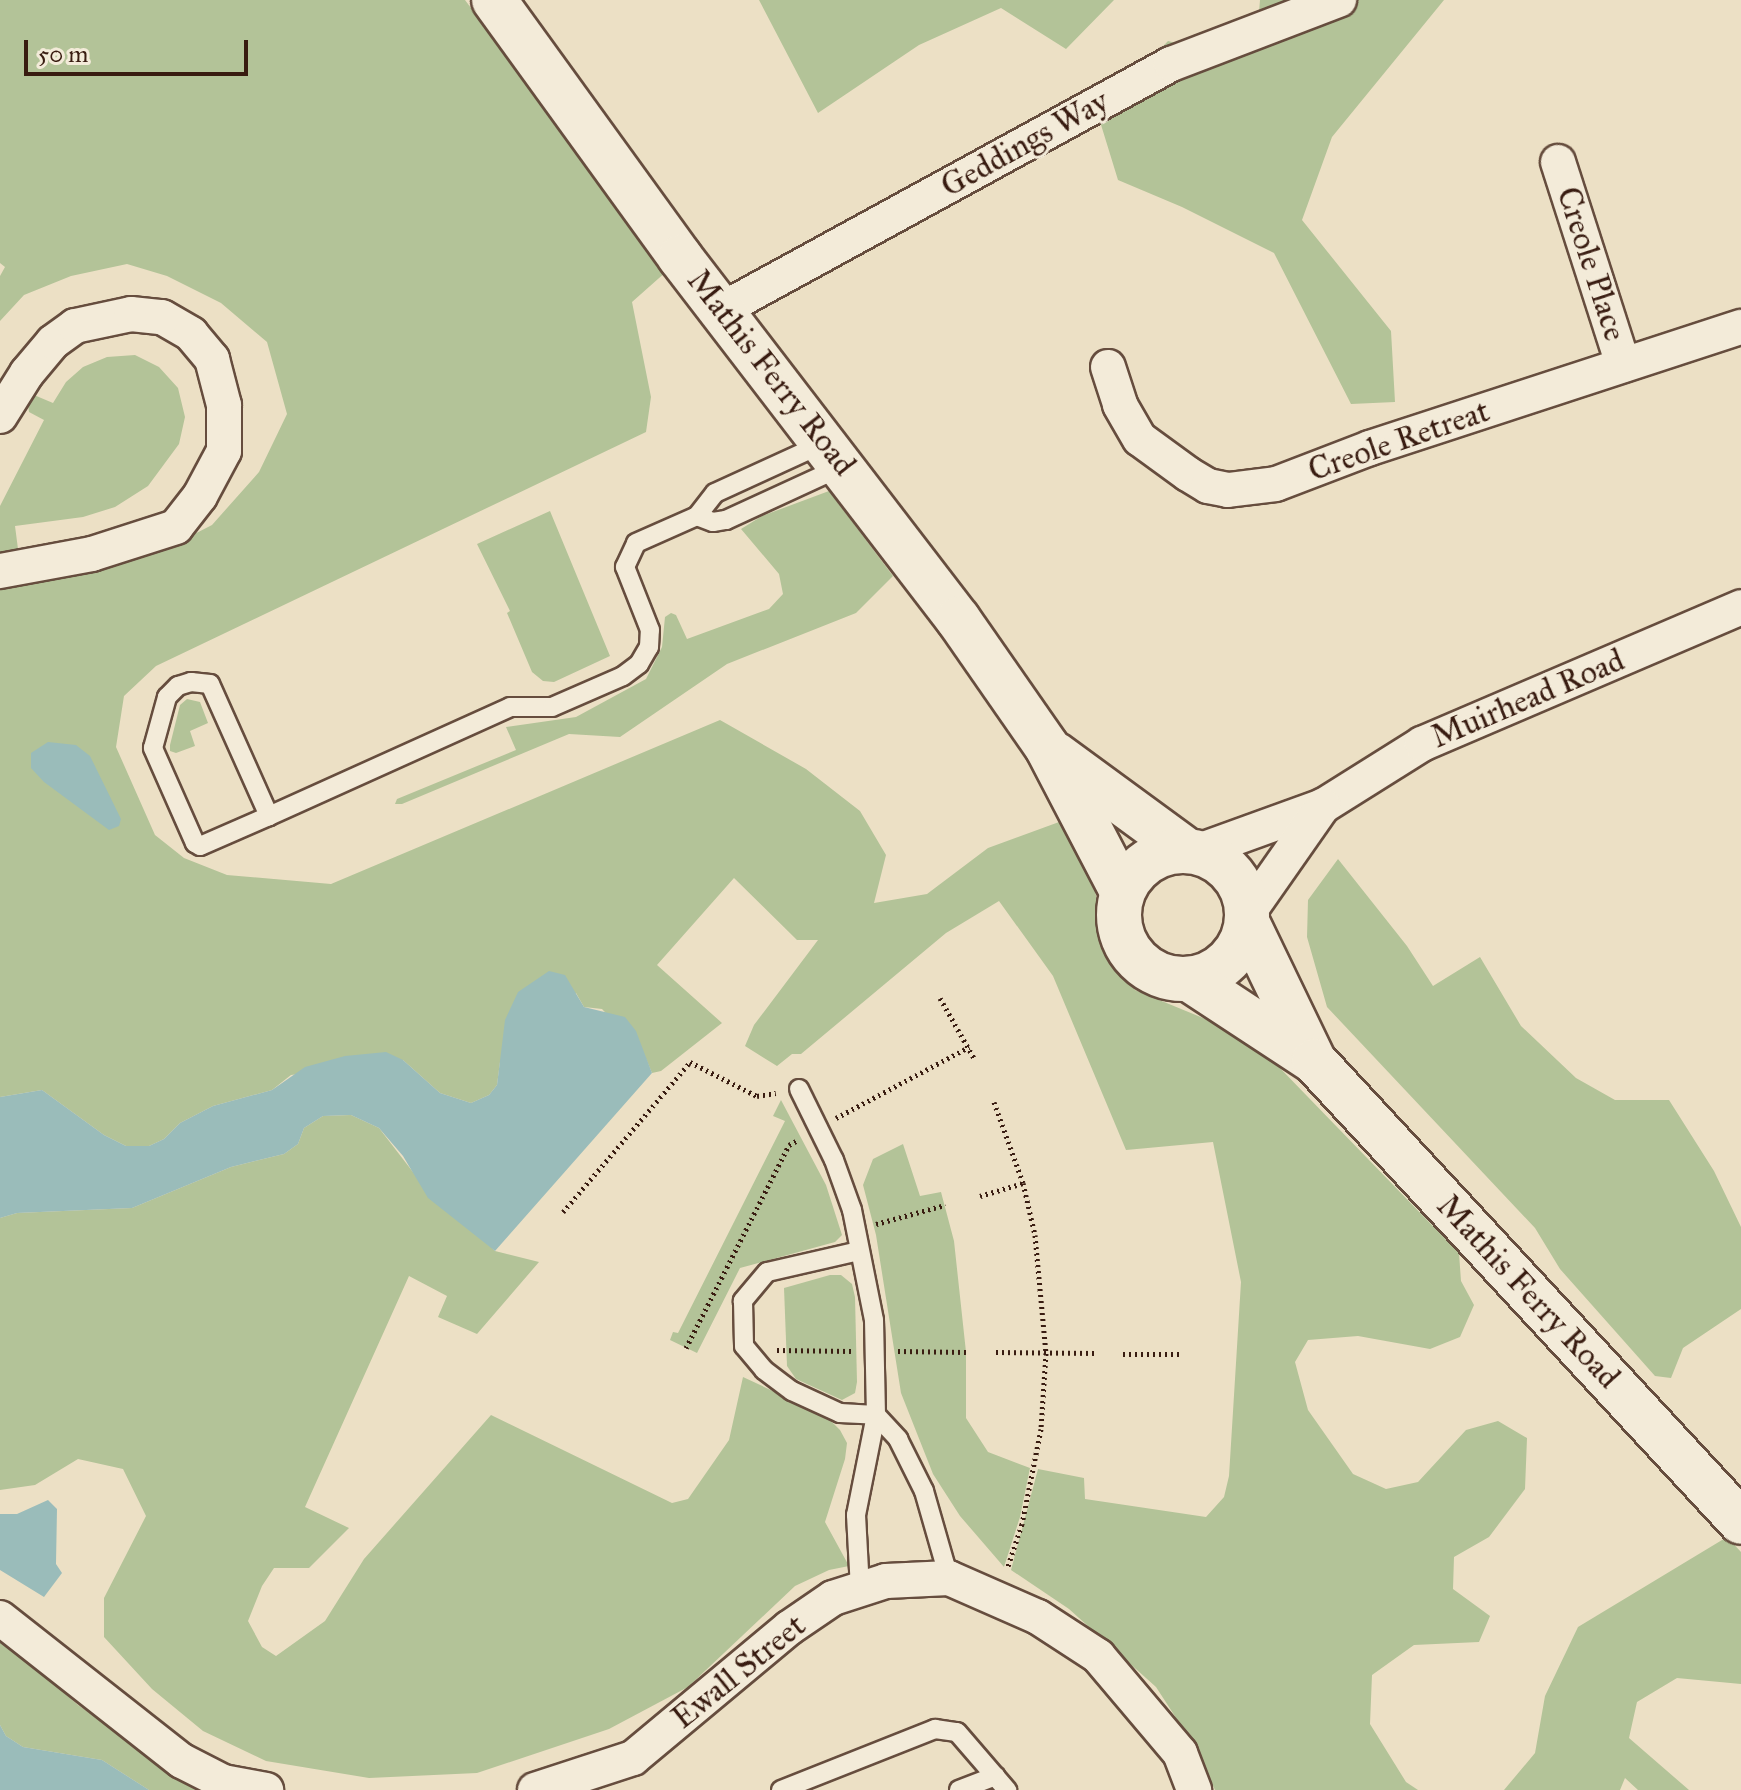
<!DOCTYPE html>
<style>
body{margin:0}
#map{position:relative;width:1741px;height:1790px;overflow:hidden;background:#ece0c5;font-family:"IM FELL Great Primer",serif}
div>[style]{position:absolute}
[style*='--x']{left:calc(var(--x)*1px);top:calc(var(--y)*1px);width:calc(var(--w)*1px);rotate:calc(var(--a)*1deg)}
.green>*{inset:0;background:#b3c398}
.water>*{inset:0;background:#9abcba}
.path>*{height:5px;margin-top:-2.5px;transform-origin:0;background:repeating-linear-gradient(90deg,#391c11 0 2px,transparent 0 6px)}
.roads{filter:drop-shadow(2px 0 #664d3e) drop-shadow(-2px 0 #664d3e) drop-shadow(0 2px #664d3e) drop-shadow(0 -2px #664d3e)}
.lane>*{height:18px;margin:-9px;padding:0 9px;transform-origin:9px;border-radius:9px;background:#f3ebd9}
.street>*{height:34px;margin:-17px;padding:0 17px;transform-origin:17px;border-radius:17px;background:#f3ebd9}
.secondary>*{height:44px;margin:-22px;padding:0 22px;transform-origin:22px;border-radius:22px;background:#f3ebd9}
.secondary>.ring{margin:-22px;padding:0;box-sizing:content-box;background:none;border:44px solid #f3ebd9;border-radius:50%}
span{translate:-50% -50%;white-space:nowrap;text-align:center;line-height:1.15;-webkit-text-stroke:6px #f3ebd9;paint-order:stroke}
.street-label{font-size:32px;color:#391c11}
.scale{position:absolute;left:24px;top:40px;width:224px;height:36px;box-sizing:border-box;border:4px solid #391c11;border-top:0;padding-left:10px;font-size:24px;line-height:28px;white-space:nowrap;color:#391c11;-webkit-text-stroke:6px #f3ebd9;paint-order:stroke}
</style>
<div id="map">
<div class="green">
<div style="clip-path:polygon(0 0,465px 0,667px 271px,632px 302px,651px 397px,646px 432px,156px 666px,124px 696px,116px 747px,155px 835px,184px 858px,227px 875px,331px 884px,720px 720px,806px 769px,860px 811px,886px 855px,874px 903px,927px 894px,988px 848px,1070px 818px,1088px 857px,1106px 944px,1135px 990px,1220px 1025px,1277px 1065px,1459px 1253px,1461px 1281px,1474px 1305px,1460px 1337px,1430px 1349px,1358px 1336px,1308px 1340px,1295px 1362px,1308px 1410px,1353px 1474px,1386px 1489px,1418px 1482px,1466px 1430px,1498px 1421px,1527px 1438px,1525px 1489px,1489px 1537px,1454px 1557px,1453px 1589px,1490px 1616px,1479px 1642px,1414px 1645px,1372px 1675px,1370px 1724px,1406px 1782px,1418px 1790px,1215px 1790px,1195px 1747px,1156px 1687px,1069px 1609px,1011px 1570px,1038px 1469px,1084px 1478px,1085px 1499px,1206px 1517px,1224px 1497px,1229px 1476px,1241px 1282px,1213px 1142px,1126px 1150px,1053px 976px,999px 901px,946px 933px,801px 1054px,792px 1054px,777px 1066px,745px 1046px,754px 1025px,818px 940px,797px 940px,734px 878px,657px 965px,722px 1023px,661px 1071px,652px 1073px,644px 1054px,602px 1009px,584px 1007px,576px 993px,500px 1062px,497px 1085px,489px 1095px,471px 1103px,440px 1093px,403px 1060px,291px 1075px,272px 1090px,213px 1106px,180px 1123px,164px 1139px,149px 1146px,126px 1146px,104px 1135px,42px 1090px,0 1097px,0 590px,171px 546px,212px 525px,259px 472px,287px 414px,267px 342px,221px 303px,167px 276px,127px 264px,71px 276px,24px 295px,0 321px,0 276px,5px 267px,0 263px)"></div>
<div style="clip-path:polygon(759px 0,1114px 0,1066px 49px,1001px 8px,919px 45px,818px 113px)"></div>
<div style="clip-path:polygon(1260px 0,1444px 0,1332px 137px,1302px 220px,1391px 331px,1395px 402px,1351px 404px,1274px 253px,1182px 207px,1118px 180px,1098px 115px,1168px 41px,1226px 56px,1259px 12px)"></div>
<div style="clip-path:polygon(135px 355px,159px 367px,178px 388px,185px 417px,179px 444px,148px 486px,115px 507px,83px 517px,15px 526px,18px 549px,10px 554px,0 552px,0 506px,44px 420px,29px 412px,28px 405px,34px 395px,53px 403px,66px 382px,83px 367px,107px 357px)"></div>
<div style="clip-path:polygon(829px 491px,893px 576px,856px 613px,727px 664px,620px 737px,569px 734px,402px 804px,395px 804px,397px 799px,516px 750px,506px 727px,576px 717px,646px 679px,662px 647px,665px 617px,671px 613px,676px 615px,687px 639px,769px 609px,783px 594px,779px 574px,741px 529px,762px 516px)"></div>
<div style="clip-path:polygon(550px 511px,610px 656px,554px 682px,543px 681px,532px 672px,507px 613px,510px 611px,477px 544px)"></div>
<div style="clip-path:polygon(187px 699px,200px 702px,208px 723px,190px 731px,195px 746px,176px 753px,170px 751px,170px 745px,180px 705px)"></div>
<div style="clip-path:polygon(1338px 859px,1407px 946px,1433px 986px,1480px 957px,1521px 1026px,1576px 1078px,1615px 1100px,1669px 1100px,1714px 1171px,1741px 1227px,1741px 1309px,1683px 1348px,1671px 1378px,1655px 1376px,1560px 1269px,1535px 1228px,1327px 1007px,1307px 937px,1308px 900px)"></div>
<div style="clip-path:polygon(781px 1100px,826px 1185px,842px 1235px,835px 1242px,740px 1268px,697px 1353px,670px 1340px,673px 1332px,678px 1333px,785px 1121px,773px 1116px)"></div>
<div style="clip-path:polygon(351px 1115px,379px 1128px,416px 1176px,495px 1251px,539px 1262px,477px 1334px,438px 1317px,447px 1296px,409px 1276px,305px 1507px,349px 1528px,309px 1568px,274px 1568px,262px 1586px,248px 1621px,262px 1647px,276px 1656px,325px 1621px,364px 1559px,491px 1415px,672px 1503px,688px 1499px,729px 1440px,743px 1377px,826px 1416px,840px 1430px,847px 1443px,845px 1459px,825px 1522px,849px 1566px,829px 1570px,795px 1586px,688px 1687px,609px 1729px,477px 1773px,369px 1778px,266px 1761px,203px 1731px,152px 1689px,104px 1637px,104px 1598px,146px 1516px,123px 1469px,78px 1459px,35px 1485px,0 1490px,0 1218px,17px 1213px,132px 1208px,231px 1167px,284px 1154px,298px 1144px,304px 1128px,323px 1116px)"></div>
<div style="clip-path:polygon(903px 1144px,920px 1196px,941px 1192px,954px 1241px,966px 1352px,966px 1418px,988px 1452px,1030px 1468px,1020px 1517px,1004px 1567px,960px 1516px,933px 1474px,901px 1393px,876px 1235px,863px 1185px,873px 1159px)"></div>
<div style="clip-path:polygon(830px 1275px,841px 1275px,852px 1284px,855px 1297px,857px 1382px,855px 1393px,842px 1400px,796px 1379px,787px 1366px,784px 1288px)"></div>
<div style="clip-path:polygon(1727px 1537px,1741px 1552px,1741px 1684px,1677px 1678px,1637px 1702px,1629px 1738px,1689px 1790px,1638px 1790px,1625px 1778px,1620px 1790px,1504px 1790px,1535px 1753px,1545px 1696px,1578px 1627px)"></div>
<div style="clip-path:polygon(0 1637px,78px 1705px,191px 1783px,212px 1790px,149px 1790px,102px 1760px,23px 1747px,6px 1736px,0 1725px)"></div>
</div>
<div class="water">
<div style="clip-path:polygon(48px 742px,76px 745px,90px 756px,121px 819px,119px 826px,109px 830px,44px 782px,31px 768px,31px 753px)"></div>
<div style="clip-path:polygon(549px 971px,565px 975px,584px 1007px,625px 1017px,636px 1031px,652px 1073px,495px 1251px,428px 1198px,403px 1156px,379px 1128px,351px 1115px,323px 1116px,304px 1128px,298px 1144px,284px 1154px,231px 1167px,132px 1208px,17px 1213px,0 1218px,0 1097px,42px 1090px,104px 1135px,126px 1146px,149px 1146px,164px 1139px,180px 1123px,213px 1106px,272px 1090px,305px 1067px,345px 1056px,386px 1052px,403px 1060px,440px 1093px,471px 1103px,489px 1095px,497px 1085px,505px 1020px,518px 992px)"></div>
<div style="clip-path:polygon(48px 1500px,57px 1509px,56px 1564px,62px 1573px,44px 1597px,0 1570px,0 1514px,17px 1514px)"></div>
<div style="clip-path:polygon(0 1725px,6px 1736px,23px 1747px,102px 1760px,149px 1790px,0 1790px)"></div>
</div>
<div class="path">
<div style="--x:940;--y:998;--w:69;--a:60.5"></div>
<div style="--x:994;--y:1102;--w:86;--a:70.3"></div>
<div style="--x:1023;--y:1183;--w:53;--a:77"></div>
<div style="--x:1035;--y:1235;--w:119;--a:84.7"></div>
<div style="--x:1046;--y:1353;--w:76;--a:93.8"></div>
<div style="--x:1041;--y:1429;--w:97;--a:101.3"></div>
<div style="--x:1022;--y:1524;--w:47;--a:108.4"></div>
<div style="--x:836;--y:1118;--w:151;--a:-28.1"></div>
<div style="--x:980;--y:1196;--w:45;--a:-16.8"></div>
<div style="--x:563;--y:1212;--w:197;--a:-49.7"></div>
<div style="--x:690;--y:1062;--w:75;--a:26.9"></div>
<div style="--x:757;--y:1096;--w:19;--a:-9"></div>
<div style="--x:876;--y:1224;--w:72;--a:-15.4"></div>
<div style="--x:686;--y:1348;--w:228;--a:-63.1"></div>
<div style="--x:789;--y:1145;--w:10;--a:-29"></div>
<div style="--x:777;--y:1350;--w:74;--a:0.8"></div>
<div style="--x:898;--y:1351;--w:68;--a:0.8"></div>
<div style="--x:996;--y:1352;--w:100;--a:0.6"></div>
<div style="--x:1123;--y:1354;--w:57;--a:0"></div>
</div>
<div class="roads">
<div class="lane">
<div style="--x:697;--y:516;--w:17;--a:21"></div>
<div style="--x:713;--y:522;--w:13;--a:-9"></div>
<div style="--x:726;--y:520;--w:127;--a:-24.7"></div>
<div style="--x:269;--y:816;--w:75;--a:156.5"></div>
<div style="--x:200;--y:846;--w:6;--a:-149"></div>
<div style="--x:195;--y:843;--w:104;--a:-113.9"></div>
<div style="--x:153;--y:748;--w:53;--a:-74.6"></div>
<div style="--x:167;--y:697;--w:16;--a:-45"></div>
<div style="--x:178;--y:686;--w:14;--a:-17"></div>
<div style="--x:191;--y:682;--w:19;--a:6"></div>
<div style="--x:210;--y:684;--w:145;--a:65.9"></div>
<div style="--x:269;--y:816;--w:265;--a:-24.3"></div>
<div style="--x:510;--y:707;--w:42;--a:0"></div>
<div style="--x:552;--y:707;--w:77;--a:-23.6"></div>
<div style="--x:623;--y:676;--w:20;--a:-37"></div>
<div style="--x:639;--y:664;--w:20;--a:-60"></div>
<div style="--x:649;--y:647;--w:17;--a:-87"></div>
<div style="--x:650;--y:630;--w:68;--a:-111.6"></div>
<div style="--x:625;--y:567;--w:26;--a:-65"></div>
<div style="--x:636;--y:543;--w:67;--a:-23.9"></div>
<div style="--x:697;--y:516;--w:29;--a:-52"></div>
<div style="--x:715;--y:493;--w:118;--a:-24.6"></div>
<div style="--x:799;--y:1089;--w:79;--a:63.8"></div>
<div style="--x:834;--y:1160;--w:53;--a:70.2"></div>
<div style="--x:852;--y:1210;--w:112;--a:78.7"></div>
<div style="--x:874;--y:1320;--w:95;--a:88.8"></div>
<div style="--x:876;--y:1415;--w:102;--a:101.3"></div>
<div style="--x:856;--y:1515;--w:74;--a:86.9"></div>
<div style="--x:859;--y:1251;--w:94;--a:167.1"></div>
<div style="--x:767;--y:1272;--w:38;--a:130"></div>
<div style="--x:743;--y:1301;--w:45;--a:88.7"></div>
<div style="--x:744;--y:1346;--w:31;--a:50"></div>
<div style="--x:764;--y:1370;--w:35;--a:37"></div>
<div style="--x:792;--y:1391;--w:53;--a:24.6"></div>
<div style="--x:840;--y:1413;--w:36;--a:3"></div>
<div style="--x:876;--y:1415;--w:33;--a:47"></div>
<div style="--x:898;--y:1439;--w:58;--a:63.4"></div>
<div style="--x:924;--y:1491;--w:91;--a:74"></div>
<div style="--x:781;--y:1790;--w:166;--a:-21.6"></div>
<div style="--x:935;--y:1729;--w:22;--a:8"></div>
<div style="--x:957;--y:1732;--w:77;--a:49.2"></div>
<div style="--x:959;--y:1790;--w:39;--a:-21"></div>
</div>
<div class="street">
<div style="--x:1558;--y:162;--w:213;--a:72.2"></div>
<div style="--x:721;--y:310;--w:513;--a:-28.66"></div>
<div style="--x:1171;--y:64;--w:180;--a:-20.9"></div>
<div style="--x:1108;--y:367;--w:40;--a:72"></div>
<div style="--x:1120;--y:405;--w:39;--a:60"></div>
<div style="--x:1140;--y:439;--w:59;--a:36.1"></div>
<div style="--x:1188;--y:474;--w:23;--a:31"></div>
<div style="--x:1208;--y:486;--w:20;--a:11"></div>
<div style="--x:1228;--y:490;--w:48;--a:-7.1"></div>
<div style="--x:1276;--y:484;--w:101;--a:-21"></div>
<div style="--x:1370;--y:448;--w:390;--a:-18.1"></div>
<div style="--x:0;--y:416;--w:51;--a:-57.9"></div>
<div style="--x:27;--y:373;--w:40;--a:-50"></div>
<div style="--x:53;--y:342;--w:27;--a:-36"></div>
<div style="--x:75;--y:326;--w:57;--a:-12.1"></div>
<div style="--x:131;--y:314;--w:31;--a:6"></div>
<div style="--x:162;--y:317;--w:34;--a:30"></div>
<div style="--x:191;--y:334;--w:33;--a:50"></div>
<div style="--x:212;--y:359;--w:48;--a:75.4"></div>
<div style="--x:224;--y:405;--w:46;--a:90"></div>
<div style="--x:224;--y:451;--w:51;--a:118.1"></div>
<div style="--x:200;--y:496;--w:39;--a:128"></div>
<div style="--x:176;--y:527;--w:88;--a:162.2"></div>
<div style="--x:92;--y:554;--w:94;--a:169.5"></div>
<div style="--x:1196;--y:852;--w:135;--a:-19.9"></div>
<div style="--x:1323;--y:806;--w:117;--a:-32.1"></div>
<div style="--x:1422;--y:744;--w:347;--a:-23.2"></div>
<div style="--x:1248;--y:913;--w:131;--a:-55"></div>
<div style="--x:0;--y:1618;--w:231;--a:38.2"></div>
<div style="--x:182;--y:1761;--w:46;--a:27.1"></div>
<div style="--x:223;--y:1782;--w:44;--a:10.5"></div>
<div style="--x:535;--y:1790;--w:103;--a:-18.1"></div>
<div style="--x:633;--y:1758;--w:203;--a:-39.8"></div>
<div style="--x:789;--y:1628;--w:53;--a:-34.3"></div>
<div style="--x:833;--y:1598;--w:56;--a:-17.8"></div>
<div style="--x:886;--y:1581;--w:63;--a:-2.7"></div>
<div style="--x:949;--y:1578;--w:97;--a:23.7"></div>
<div style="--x:1038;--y:1617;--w:72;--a:33"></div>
<div style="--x:1098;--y:1656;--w:127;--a:49.8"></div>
<div style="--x:1180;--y:1753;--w:40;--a:69"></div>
</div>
<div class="secondary">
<div style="--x:494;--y:0;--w:317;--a:54.1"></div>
<div style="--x:680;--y:257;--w:456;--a:52.5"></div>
<div style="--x:958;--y:619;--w:156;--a:55.2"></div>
<div style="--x:1047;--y:747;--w:162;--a:62.5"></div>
<div style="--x:1055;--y:754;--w:162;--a:36.2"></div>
<div class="ring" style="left:1119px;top:851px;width:84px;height:84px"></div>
<div style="--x:1247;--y:922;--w:154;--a:64.3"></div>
<div style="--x:1189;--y:979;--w:149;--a:33.3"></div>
<div style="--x:1314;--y:1061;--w:628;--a:47.19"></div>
</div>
</div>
<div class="street-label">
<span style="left:1025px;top:144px;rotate:-29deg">Geddings Way</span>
<span style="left:1591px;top:264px;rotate:72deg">Creole Place</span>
<span style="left:771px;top:373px;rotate:52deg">Mathis Ferry Road</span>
<span style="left:1399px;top:441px;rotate:-19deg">Creole Retreat</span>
<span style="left:1528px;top:699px;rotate:-23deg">Muirhead Road</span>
<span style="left:1528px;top:1292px;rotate:47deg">Mathis Ferry Road</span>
<span style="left:739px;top:1672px;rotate:-39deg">Ewall Street</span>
</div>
<div class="scale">50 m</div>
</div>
